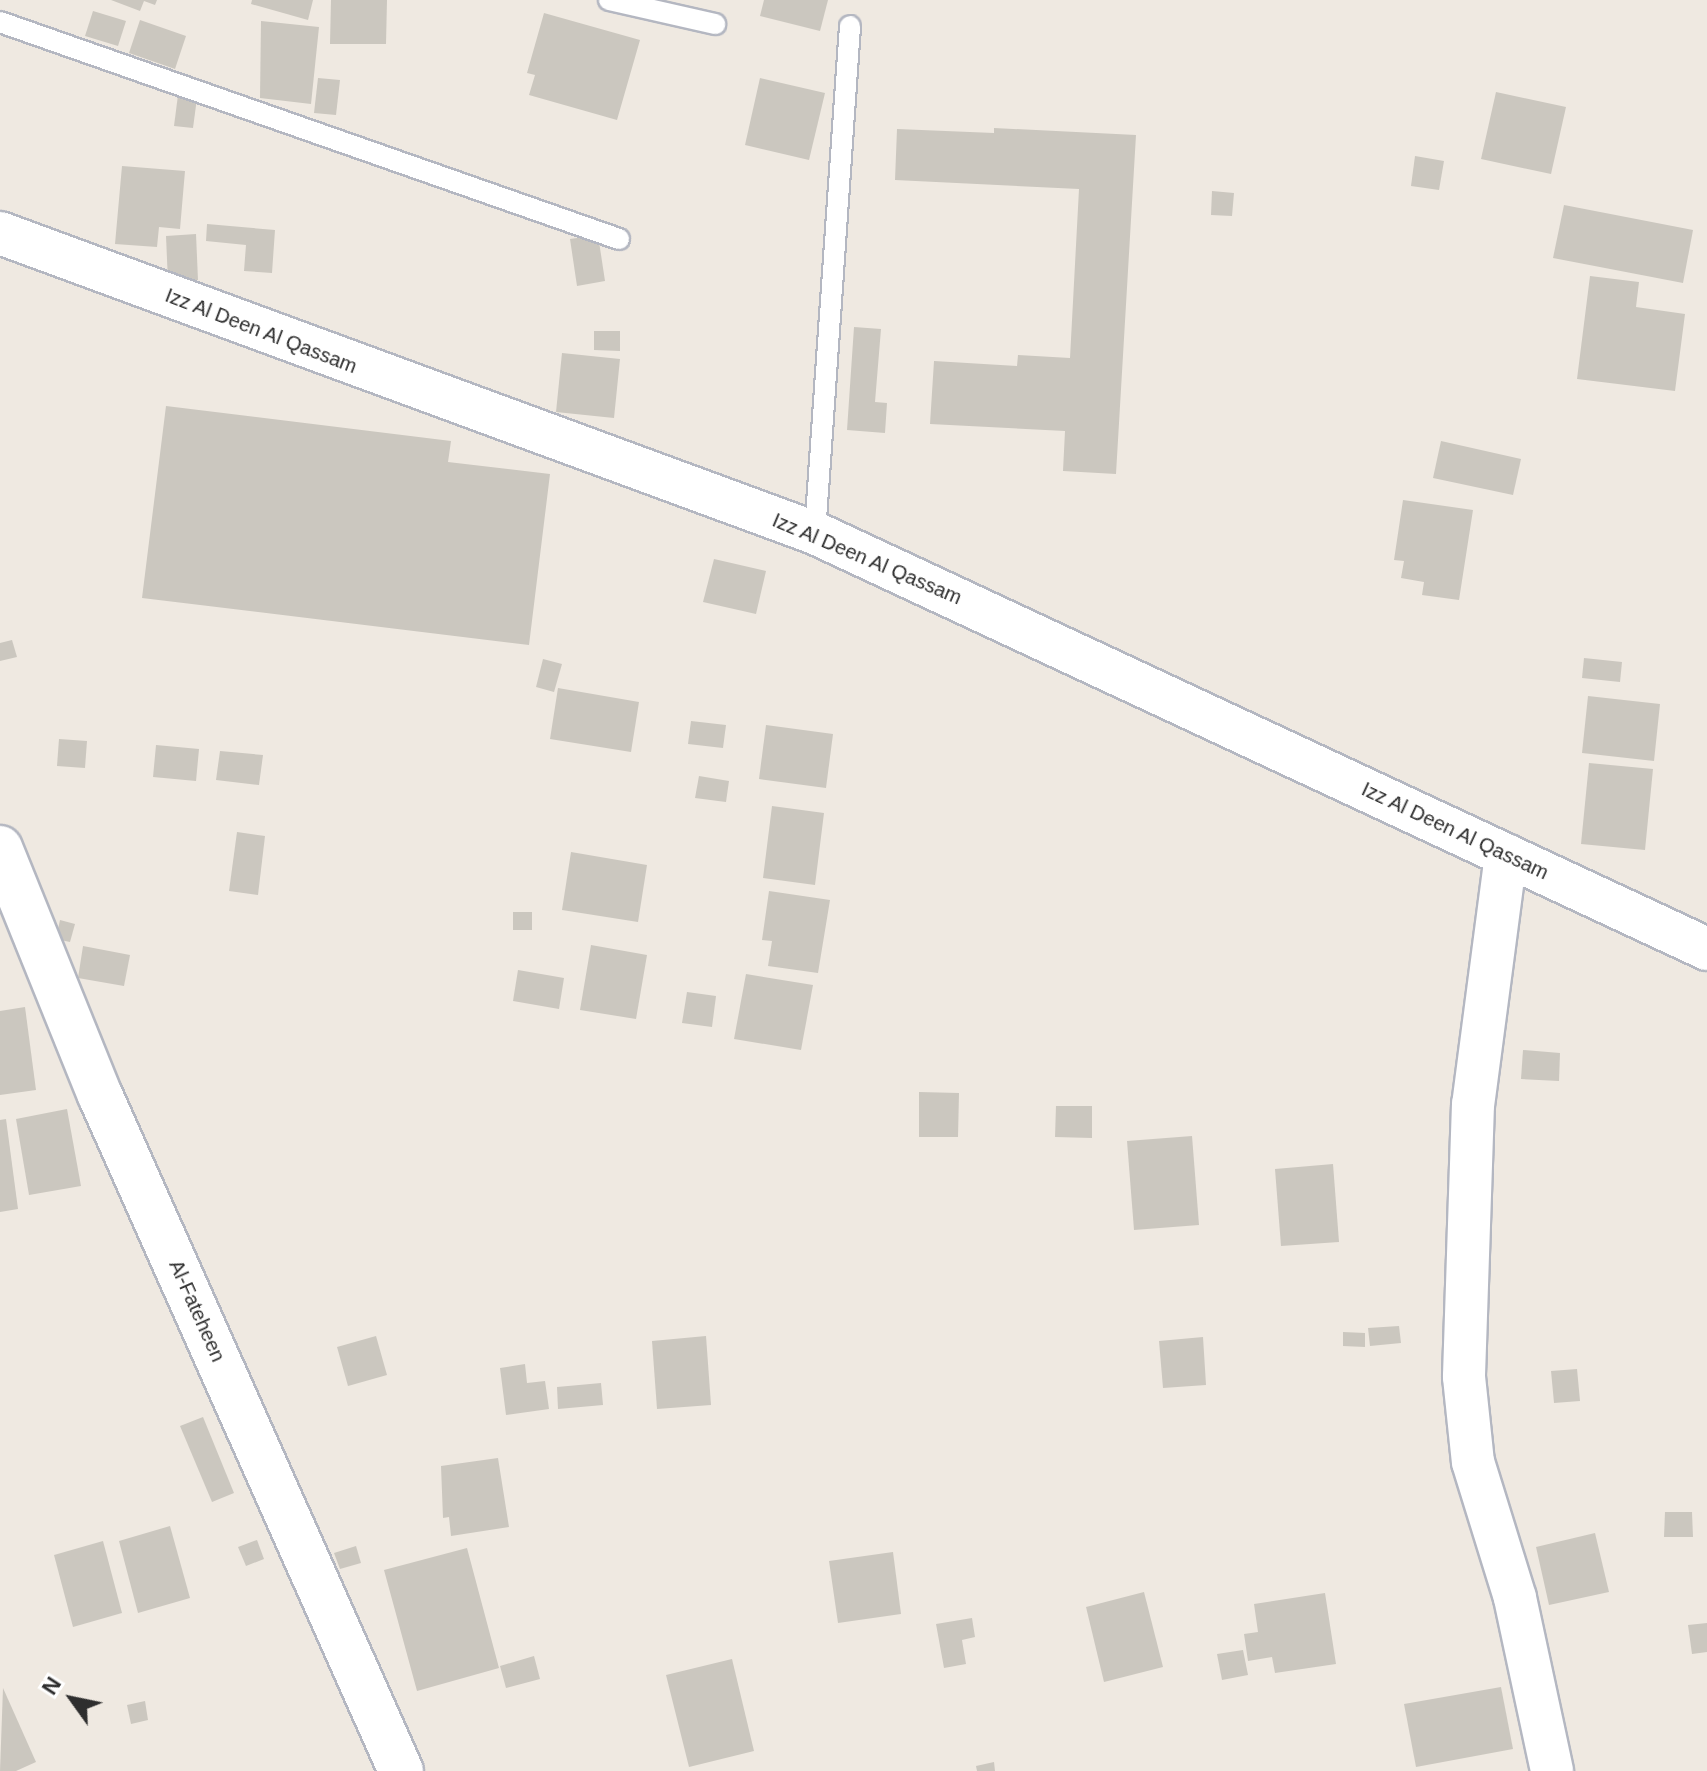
<!DOCTYPE html>
<style>
body{margin:0}
#map{position:relative;width:1707px;height:1771px;overflow:hidden;background:#efe9e1;font-family:Helvetica,sans-serif}
div>[style]{position:absolute}
[style*='--x']{left:calc(var(--x)*1px);top:calc(var(--y)*1px);width:calc(var(--w)*1px);rotate:calc(var(--a)*1deg)}
.building>*{inset:0;background:#cbc7bf}
.roads{filter:drop-shadow(2px 0 #b4b7c1) drop-shadow(-2px 0 #b4b7c1) drop-shadow(0 2px #b4b7c1) drop-shadow(0 -2px #b4b7c1)}
.service>*{height:20px;margin:-10px;padding:0 10px;transform-origin:10px;border-radius:10px;background:#fff}
.minor>*{height:42px;margin:-21px;padding:0 21px;transform-origin:21px;border-radius:21px;background:#fff}
.tertiary>*{height:44px;margin:-22px;padding:0 22px;transform-origin:22px;border-radius:22px;background:#fff}
span{translate:-50% -50%;white-space:nowrap;text-align:center;line-height:1.15;-webkit-text-stroke:6px #fff;paint-order:stroke}
.street-label{font-size:20px;color:#2e2e2e}
.north{position:absolute;left:32px;top:1659px;width:80px;height:80px;-webkit-text-stroke:6px #fff;paint-order:stroke;rotate:303deg;font-size:22px;font-weight:700;line-height:32px;text-align:center;color:#2e2e2e}
.north::after{content:'';display:block;margin:auto;width:28px;height:36px;background:#2e2e2e;clip-path:polygon(50% 0,100% 100%,50% 72%,0 100%)}
</style>
<div id="map">
<div class="building">
<div style="clip-path:polygon(111px 0,157px 0,155px 5px,144px 1px,140px 11px)"></div>
<div style="clip-path:polygon(252px 0,313px 0,308px 20px,251px 4px)"></div>
<div style="clip-path:polygon(331px 0,387px 0,386px 44px,330px 44px)"></div>
<div style="clip-path:polygon(764px 0,828px 0,820px 31px,760px 16px)"></div>
<div style="clip-path:polygon(93px 11px,126px 21px,118px 46px,85px 36px)"></div>
<div style="clip-path:polygon(544px 13px,640px 40px,617px 120px,529px 95px,535px 75px,527px 73px)"></div>
<div style="clip-path:polygon(140px 20px,186px 36px,175px 69px,129px 53px)"></div>
<div style="clip-path:polygon(261px 21px,319px 27px,311px 104px,260px 98px)"></div>
<div style="clip-path:polygon(318px 78px,340px 80px,336px 115px,314px 113px)"></div>
<div style="clip-path:polygon(760px 78px,825px 93px,809px 160px,745px 145px)"></div>
<div style="clip-path:polygon(1496px 92px,1566px 107px,1551px 174px,1481px 159px)"></div>
<div style="clip-path:polygon(178px 95px,197px 98px,193px 128px,174px 126px)"></div>
<div style="clip-path:polygon(994px 128px,1136px 135px,1116px 474px,1063px 471px,1065px 431px,930px 424px,934px 361px,1017px 366px,1018px 355px,1070px 358px,1079px 189px,895px 180px,897px 129px,994px 133px)"></div>
<div style="clip-path:polygon(1415px 156px,1444px 161px,1439px 190px,1411px 186px)"></div>
<div style="clip-path:polygon(122px 166px,185px 171px,180px 229px,159px 227px,157px 247px,115px 244px)"></div>
<div style="clip-path:polygon(1212px 191px,1234px 193px,1232px 216px,1211px 215px)"></div>
<div style="clip-path:polygon(1564px 205px,1693px 230px,1683px 283px,1553px 258px)"></div>
<div style="clip-path:polygon(207px 224px,275px 230px,272px 273px,244px 271px,246px 245px,206px 241px)"></div>
<div style="clip-path:polygon(196px 234px,198px 280px,168px 282px,166px 236px)"></div>
<div style="clip-path:polygon(598px 235px,605px 281px,577px 286px,570px 239px)"></div>
<div style="clip-path:polygon(1590px 276px,1639px 282px,1636px 307px,1685px 314px,1675px 391px,1577px 379px)"></div>
<div style="clip-path:polygon(854px 327px,881px 329px,875px 402px,887px 403px,885px 433px,847px 430px)"></div>
<div style="clip-path:polygon(594px 331px,620px 331px,620px 351px,594px 350px)"></div>
<div style="clip-path:polygon(562px 353px,620px 359px,614px 418px,556px 412px)"></div>
<div style="clip-path:polygon(166px 406px,451px 441px,448px 462px,550px 474px,529px 645px,142px 598px)"></div>
<div style="clip-path:polygon(1441px 441px,1521px 459px,1513px 495px,1433px 478px)"></div>
<div style="clip-path:polygon(1403px 500px,1473px 510px,1459px 600px,1422px 595px,1424px 582px,1401px 578px,1404px 561px,1394px 560px)"></div>
<div style="clip-path:polygon(714px 559px,766px 571px,756px 614px,703px 602px)"></div>
<div style="clip-path:polygon(12px 640px,17px 657px,0 661px,0 643px)"></div>
<div style="clip-path:polygon(1584px 658px,1622px 662px,1620px 682px,1582px 678px)"></div>
<div style="clip-path:polygon(543px 659px,562px 664px,554px 692px,536px 687px)"></div>
<div style="clip-path:polygon(558px 688px,639px 702px,631px 752px,550px 739px)"></div>
<div style="clip-path:polygon(1588px 696px,1660px 704px,1654px 761px,1582px 753px)"></div>
<div style="clip-path:polygon(691px 721px,726px 725px,723px 748px,688px 744px)"></div>
<div style="clip-path:polygon(766px 725px,833px 734px,826px 788px,759px 779px)"></div>
<div style="clip-path:polygon(59px 739px,87px 741px,85px 768px,57px 766px)"></div>
<div style="clip-path:polygon(156px 745px,199px 749px,196px 781px,153px 777px)"></div>
<div style="clip-path:polygon(220px 751px,263px 755px,259px 785px,216px 780px)"></div>
<div style="clip-path:polygon(1589px 763px,1653px 769px,1645px 850px,1581px 844px)"></div>
<div style="clip-path:polygon(699px 776px,729px 781px,726px 802px,695px 798px)"></div>
<div style="clip-path:polygon(772px 806px,824px 813px,815px 885px,763px 878px)"></div>
<div style="clip-path:polygon(237px 832px,265px 836px,258px 895px,229px 891px)"></div>
<div style="clip-path:polygon(571px 852px,647px 865px,638px 922px,562px 910px)"></div>
<div style="clip-path:polygon(769px 891px,830px 900px,818px 973px,768px 966px,772px 941px,762px 940px)"></div>
<div style="clip-path:polygon(513px 912px,532px 912px,532px 930px,513px 930px)"></div>
<div style="clip-path:polygon(60px 920px,75px 924px,70px 942px,56px 939px)"></div>
<div style="clip-path:polygon(591px 945px,647px 955px,636px 1019px,580px 1010px)"></div>
<div style="clip-path:polygon(83px 946px,130px 955px,124px 986px,78px 978px)"></div>
<div style="clip-path:polygon(518px 970px,564px 978px,559px 1009px,513px 1001px)"></div>
<div style="clip-path:polygon(746px 974px,813px 985px,801px 1050px,734px 1039px)"></div>
<div style="clip-path:polygon(687px 992px,716px 996px,712px 1027px,682px 1023px)"></div>
<div style="clip-path:polygon(25px 1007px,36px 1090px,0 1095px,0 1011px)"></div>
<div style="clip-path:polygon(1523px 1050px,1560px 1053px,1559px 1081px,1521px 1079px)"></div>
<div style="clip-path:polygon(919px 1092px,959px 1093px,958px 1137px,919px 1137px)"></div>
<div style="clip-path:polygon(1056px 1106px,1092px 1106px,1092px 1138px,1055px 1137px)"></div>
<div style="clip-path:polygon(67px 1109px,81px 1186px,29px 1195px,16px 1119px)"></div>
<div style="clip-path:polygon(6px 1119px,18px 1209px,0 1212px,0 1120px)"></div>
<div style="clip-path:polygon(1192px 1136px,1199px 1225px,1134px 1230px,1127px 1141px)"></div>
<div style="clip-path:polygon(1333px 1164px,1339px 1242px,1281px 1246px,1275px 1169px)"></div>
<div style="clip-path:polygon(1399px 1326px,1401px 1343px,1370px 1346px,1368px 1328px)"></div>
<div style="clip-path:polygon(1343px 1332px,1365px 1333px,1365px 1347px,1343px 1346px)"></div>
<div style="clip-path:polygon(376px 1336px,387px 1375px,348px 1386px,337px 1347px)"></div>
<div style="clip-path:polygon(706px 1336px,711px 1405px,657px 1409px,652px 1341px)"></div>
<div style="clip-path:polygon(1203px 1337px,1206px 1385px,1163px 1388px,1159px 1341px)"></div>
<div style="clip-path:polygon(525px 1364px,527px 1383px,545px 1381px,549px 1409px,506px 1415px,500px 1368px)"></div>
<div style="clip-path:polygon(1577px 1369px,1580px 1401px,1554px 1403px,1551px 1371px)"></div>
<div style="clip-path:polygon(601px 1383px,603px 1405px,558px 1409px,557px 1387px)"></div>
<div style="clip-path:polygon(203px 1417px,234px 1493px,212px 1502px,180px 1426px)"></div>
<div style="clip-path:polygon(498px 1458px,509px 1527px,451px 1536px,449px 1517px,443px 1518px,441px 1466px)"></div>
<div style="clip-path:polygon(1665px 1512px,1692px 1512px,1693px 1537px,1664px 1537px)"></div>
<div style="clip-path:polygon(170px 1526px,190px 1598px,138px 1613px,119px 1541px)"></div>
<div style="clip-path:polygon(1595px 1533px,1609px 1592px,1549px 1605px,1536px 1547px)"></div>
<div style="clip-path:polygon(257px 1540px,264px 1559px,246px 1566px,238px 1547px)"></div>
<div style="clip-path:polygon(103px 1541px,122px 1613px,73px 1627px,54px 1555px)"></div>
<div style="clip-path:polygon(356px 1546px,361px 1563px,340px 1569px,334px 1553px)"></div>
<div style="clip-path:polygon(467px 1548px,499px 1668px,417px 1691px,384px 1570px)"></div>
<div style="clip-path:polygon(893px 1552px,901px 1614px,838px 1623px,829px 1561px)"></div>
<div style="clip-path:polygon(1144px 1592px,1163px 1667px,1104px 1682px,1086px 1607px)"></div>
<div style="clip-path:polygon(1325px 1593px,1336px 1664px,1275px 1673px,1272px 1657px,1248px 1661px,1244px 1634px,1258px 1632px,1254px 1604px)"></div>
<div style="clip-path:polygon(972px 1618px,975px 1637px,962px 1640px,966px 1664px,944px 1668px,936px 1624px)"></div>
<div style="clip-path:polygon(1707px 1623px,1707px 1652px,1692px 1654px,1688px 1625px)"></div>
<div style="clip-path:polygon(1243px 1650px,1248px 1675px,1222px 1680px,1217px 1654px)"></div>
<div style="clip-path:polygon(534px 1656px,540px 1679px,506px 1688px,500px 1666px)"></div>
<div style="clip-path:polygon(732px 1659px,754px 1751px,689px 1767px,666px 1675px)"></div>
<div style="clip-path:polygon(1501px 1687px,1513px 1749px,1416px 1767px,1404px 1704px)"></div>
<div style="clip-path:polygon(3px 1688px,36px 1762px,16px 1771px,0 1771px)"></div>
<div style="clip-path:polygon(145px 1701px,148px 1720px,131px 1724px,127px 1705px)"></div>
<div style="clip-path:polygon(994px 1762px,995px 1771px,977px 1771px,976px 1766px)"></div>
</div>
<div class="roads">
<div class="service">
<div style="--x:609;--y:0;--w:109;--a:12.8"></div>
<div style="--x:0;--y:22;--w:656;--a:19.32"></div>
<div style="--x:815;--y:533;--w:508;--a:-86.05"></div>
</div>
<div class="minor">
<div style="--x:0;--y:233;--w:868;--a:20.21"></div>
<div style="--x:815;--y:533;--w:984;--a:25"></div>
<div style="--x:1506;--y:855;--w:251;--a:97.5"></div>
<div style="--x:1473;--y:1104;--w:273;--a:91.9"></div>
<div style="--x:1464;--y:1377;--w:85;--a:84"></div>
<div style="--x:1473;--y:1462;--w:142;--a:72.8"></div>
<div style="--x:1515;--y:1598;--w:177;--a:77.9"></div>
</div>
<div class="tertiary">
<div style="--x:0;--y:848;--w:266;--a:68"></div>
<div style="--x:100;--y:1095;--w:740;--a:66"></div>
</div>
</div>
<div class="street-label">
<span style="left:261px;top:331px;rotate:21deg">Izz Al Deen Al Qassam</span>
<span style="left:867px;top:559px;rotate:23deg">Izz Al Deen Al Qassam</span>
<span style="left:1455px;top:831px;rotate:25deg">Izz Al Deen Al Qassam</span>
<span style="left:197px;top:1311px;rotate:66deg">Al-Fateheen</span>
</div>
<div class="north">N</div>
</div>
